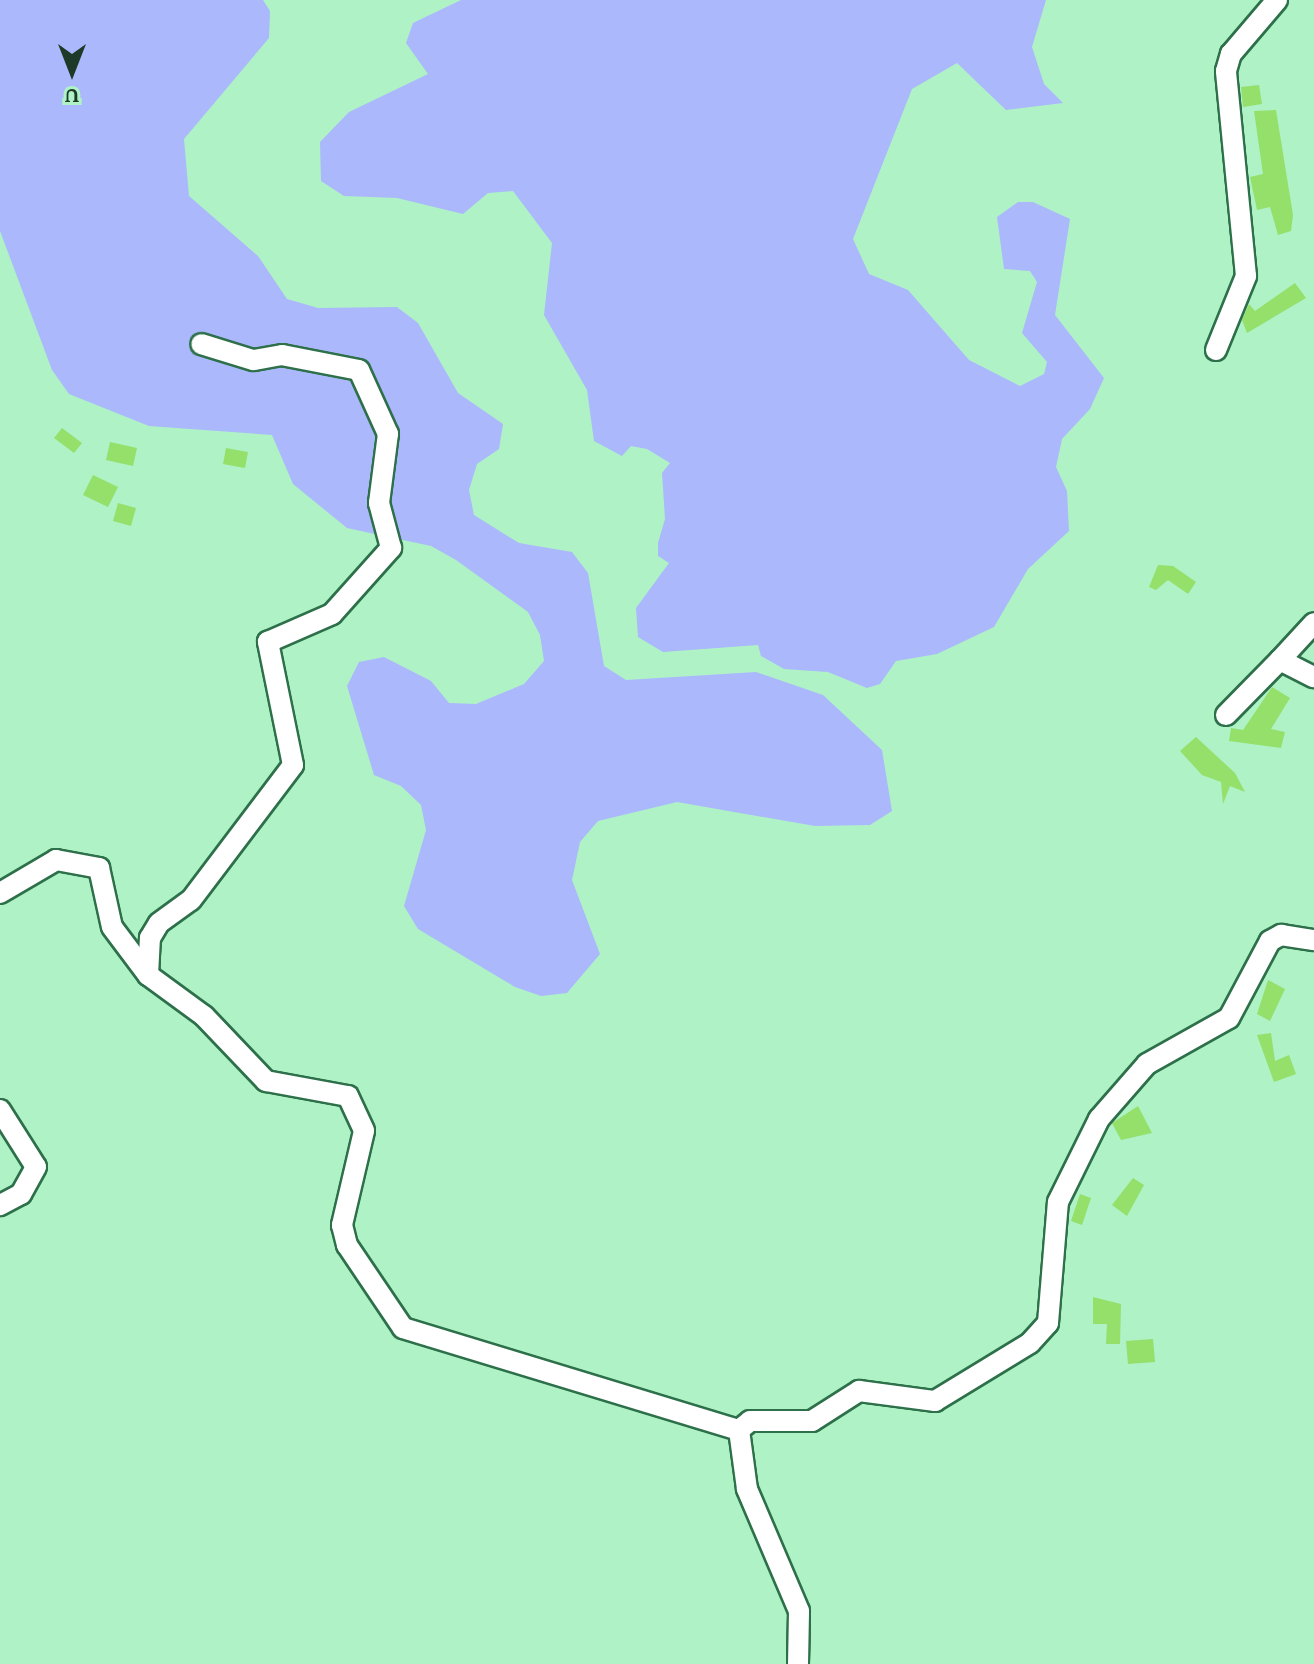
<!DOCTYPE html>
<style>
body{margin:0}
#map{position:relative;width:1314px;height:1664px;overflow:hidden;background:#aef2c6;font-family:"Crimson Pro",serif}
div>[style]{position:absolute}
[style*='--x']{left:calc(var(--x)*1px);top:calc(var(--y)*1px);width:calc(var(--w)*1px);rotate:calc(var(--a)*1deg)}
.green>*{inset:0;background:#abb8fc}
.building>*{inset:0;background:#94e06b}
.roads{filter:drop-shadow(2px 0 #2d704a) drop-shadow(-2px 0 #2d704a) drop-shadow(0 2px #2d704a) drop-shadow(0 -2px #2d704a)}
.minor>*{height:20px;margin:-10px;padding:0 10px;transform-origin:10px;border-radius:10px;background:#fff}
span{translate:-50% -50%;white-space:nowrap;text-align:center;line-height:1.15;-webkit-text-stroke:8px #aef2c6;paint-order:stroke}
.north{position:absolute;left:32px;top:32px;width:80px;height:80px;-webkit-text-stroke:6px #aef2c6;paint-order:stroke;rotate:180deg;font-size:22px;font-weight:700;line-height:32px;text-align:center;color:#1d3928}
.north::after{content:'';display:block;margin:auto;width:28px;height:36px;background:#1d3928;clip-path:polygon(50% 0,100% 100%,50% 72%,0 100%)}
</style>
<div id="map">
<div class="green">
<div style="clip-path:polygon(0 0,263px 0,270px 11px,269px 38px,184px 139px,189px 196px,258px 256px,287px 299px,318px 308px,397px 307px,418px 323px,458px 393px,503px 424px,499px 449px,477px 464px,469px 490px,474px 515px,519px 543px,572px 552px,588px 573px,604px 666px,626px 680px,756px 672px,823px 695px,882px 750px,892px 811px,870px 825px,815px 826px,677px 802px,598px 821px,580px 842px,572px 880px,600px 954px,567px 993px,541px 996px,515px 987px,418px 929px,404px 906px,426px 830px,421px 805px,401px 786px,374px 775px,347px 686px,359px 662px,384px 657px,431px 681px,449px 703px,476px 704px,524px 684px,544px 661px,540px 635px,528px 612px,456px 560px,431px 546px,347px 528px,293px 484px,272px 435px,149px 426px,69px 394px,52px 370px,0 231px)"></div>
<div style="clip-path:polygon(461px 0,1046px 0,1032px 47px,1044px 84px,1063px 103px,1006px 110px,957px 63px,912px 89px,853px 239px,869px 274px,908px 290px,969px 360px,1020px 386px,1044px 374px,1047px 362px,1022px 333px,1037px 282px,1030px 271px,1004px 269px,997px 217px,1018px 202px,1033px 202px,1070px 219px,1055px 315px,1104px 378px,1090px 409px,1062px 439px,1056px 467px,1067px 491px,1069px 531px,1028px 569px,994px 627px,937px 654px,896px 661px,880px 684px,867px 688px,828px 672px,784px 669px,761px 656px,758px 645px,663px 652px,638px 637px,636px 608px,669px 563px,658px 556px,658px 543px,665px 519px,662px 473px,670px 463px,647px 449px,631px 446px,622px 456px,594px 441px,587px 390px,544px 315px,552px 243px,513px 191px,488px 193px,463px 214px,397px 198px,344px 196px,321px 181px,320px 142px,349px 112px,428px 74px,406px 43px,413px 23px)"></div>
</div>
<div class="building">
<div style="clip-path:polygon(1259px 85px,1262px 104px,1243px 107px,1241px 87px)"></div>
<div style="clip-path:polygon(1276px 110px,1293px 215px,1291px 231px,1278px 235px,1270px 207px,1257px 210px,1250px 177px,1263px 174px,1254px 111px)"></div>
<div style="clip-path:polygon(1295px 283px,1306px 298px,1247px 333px,1242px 320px,1249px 304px,1255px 311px)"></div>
<div style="clip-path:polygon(62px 428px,82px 443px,74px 453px,54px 438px)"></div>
<div style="clip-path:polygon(110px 442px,137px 448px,133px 466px,106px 460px)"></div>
<div style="clip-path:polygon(226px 448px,248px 452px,245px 468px,223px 464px)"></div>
<div style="clip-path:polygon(93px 475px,118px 487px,108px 507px,83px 495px)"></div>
<div style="clip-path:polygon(118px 503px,136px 508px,131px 526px,113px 521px)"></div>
<div style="clip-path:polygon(1158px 565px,1173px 566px,1196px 582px,1188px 594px,1168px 580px,1156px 590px,1149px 587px)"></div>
<div style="clip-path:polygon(1272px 687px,1290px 698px,1271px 729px,1285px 732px,1281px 748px,1229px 741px,1231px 728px,1243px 730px)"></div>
<div style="clip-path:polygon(1196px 737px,1235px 773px,1245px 792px,1230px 786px,1223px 804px,1221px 782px,1202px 775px,1180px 751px)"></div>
<div style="clip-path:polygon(1268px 980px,1285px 989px,1270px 1021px,1257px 1014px)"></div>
<div style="clip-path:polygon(1271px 1033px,1275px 1061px,1289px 1055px,1296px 1074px,1274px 1082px,1257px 1035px)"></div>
<div style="clip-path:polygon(1138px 1106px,1152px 1133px,1121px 1140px,1112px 1123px)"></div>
<div style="clip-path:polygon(1133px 1178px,1144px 1185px,1127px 1216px,1112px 1205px)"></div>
<div style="clip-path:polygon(1080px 1194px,1091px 1198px,1082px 1225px,1071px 1221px)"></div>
<div style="clip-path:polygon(1093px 1297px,1121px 1304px,1120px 1344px,1106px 1344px,1107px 1324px,1093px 1324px)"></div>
<div style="clip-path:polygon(1153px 1339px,1155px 1362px,1128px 1364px,1126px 1341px)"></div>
</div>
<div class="roads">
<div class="minor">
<div style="--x:1216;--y:350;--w:80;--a:-67.9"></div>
<div style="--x:1246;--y:276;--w:206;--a:-95.6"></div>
<div style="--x:1226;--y:71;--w:18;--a:-74"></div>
<div style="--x:1231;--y:54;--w:71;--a:-49.6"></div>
<div style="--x:1280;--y:660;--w:50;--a:-47.4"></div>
<div style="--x:1226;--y:715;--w:77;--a:-45.5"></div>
<div style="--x:1280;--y:660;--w:38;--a:27"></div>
<div style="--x:0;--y:893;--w:65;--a:-30.5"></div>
<div style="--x:56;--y:860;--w:44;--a:10.5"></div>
<div style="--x:99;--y:868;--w:60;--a:77.6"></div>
<div style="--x:112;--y:927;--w:60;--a:53.1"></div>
<div style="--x:148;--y:975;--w:69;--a:36.2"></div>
<div style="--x:204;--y:1016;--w:90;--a:46.4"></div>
<div style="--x:266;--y:1081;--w:83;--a:10.4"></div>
<div style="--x:348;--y:1096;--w:38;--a:65"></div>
<div style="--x:364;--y:1131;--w:97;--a:103.2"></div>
<div style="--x:342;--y:1225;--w:21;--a:76"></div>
<div style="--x:347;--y:1245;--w:100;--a:56"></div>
<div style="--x:403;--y:1328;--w:351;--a:16.9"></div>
<div style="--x:148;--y:975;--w:37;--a:-87"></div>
<div style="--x:150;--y:938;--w:17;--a:-59"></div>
<div style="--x:159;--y:923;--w:39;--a:-36"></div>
<div style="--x:191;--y:900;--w:169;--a:-52.9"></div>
<div style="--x:293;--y:765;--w:126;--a:-101.5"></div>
<div style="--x:268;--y:642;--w:70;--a:-23.6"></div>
<div style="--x:332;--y:614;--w:89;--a:-48.2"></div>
<div style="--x:391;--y:548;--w:47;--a:-104.9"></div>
<div style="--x:379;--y:503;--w:70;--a:-82.6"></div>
<div style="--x:388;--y:434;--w:70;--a:-114.4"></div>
<div style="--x:359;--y:370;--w:78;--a:-169"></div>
<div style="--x:282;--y:355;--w:29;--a:170"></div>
<div style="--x:253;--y:360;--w:54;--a:-162.9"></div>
<div style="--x:0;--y:1110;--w:67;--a:57.7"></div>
<div style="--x:36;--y:1167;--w:31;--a:119"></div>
<div style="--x:21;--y:1194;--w:24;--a:152"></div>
<div style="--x:798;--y:1664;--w:53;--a:-88.9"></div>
<div style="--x:799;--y:1611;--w:133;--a:-113.1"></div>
<div style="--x:747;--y:1489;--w:60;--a:-97.7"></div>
<div style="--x:739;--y:1430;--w:14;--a:-39"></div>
<div style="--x:750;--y:1421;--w:62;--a:0"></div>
<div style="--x:812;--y:1421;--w:56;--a:-32.6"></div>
<div style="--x:859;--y:1391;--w:77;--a:7.5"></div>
<div style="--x:935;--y:1401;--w:111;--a:-31.4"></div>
<div style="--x:1030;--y:1343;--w:27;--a:-48"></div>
<div style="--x:1048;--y:1323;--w:121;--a:-85.3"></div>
<div style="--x:1058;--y:1202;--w:93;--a:-63.7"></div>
<div style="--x:1099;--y:1119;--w:73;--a:-48.9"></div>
<div style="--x:1147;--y:1064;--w:94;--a:-29.3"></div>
<div style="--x:1229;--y:1018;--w:87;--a:-62"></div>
<div style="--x:1270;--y:941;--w:13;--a:-29"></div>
<div style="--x:1281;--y:935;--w:33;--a:9"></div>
</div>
</div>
<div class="north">U</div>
</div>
